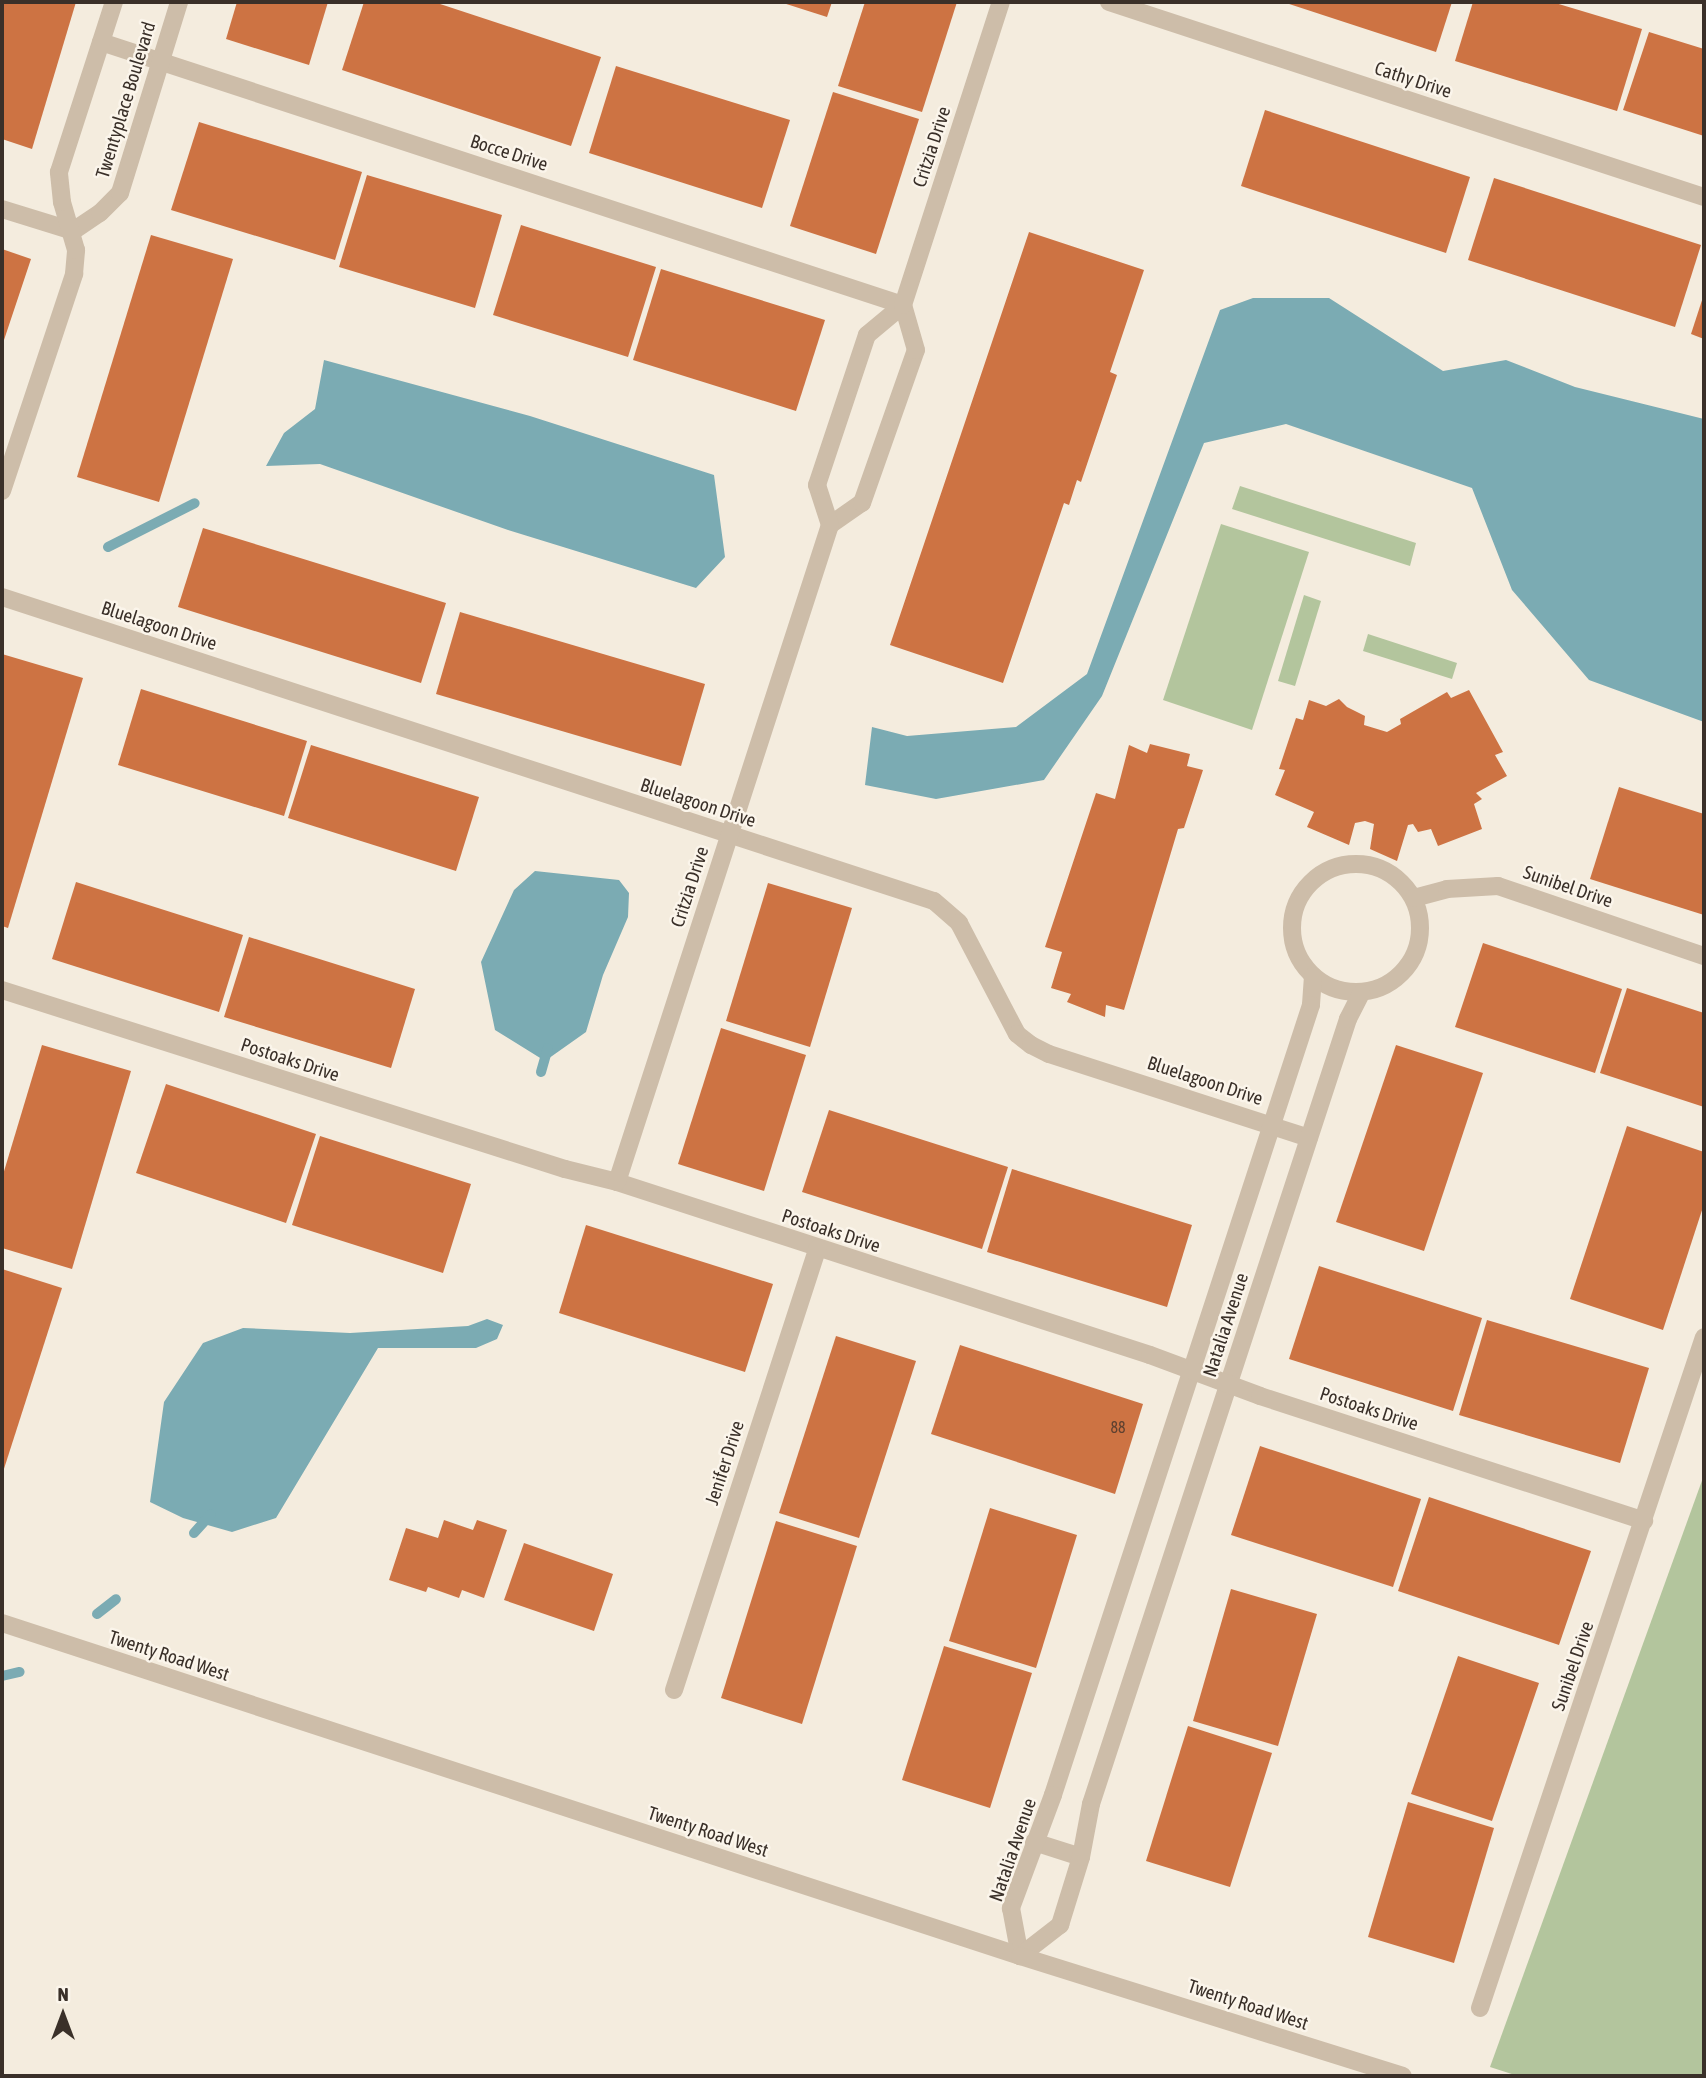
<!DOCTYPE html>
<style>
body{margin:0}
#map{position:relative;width:1706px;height:2078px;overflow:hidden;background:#f4ecde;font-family:"Asap Condensed",sans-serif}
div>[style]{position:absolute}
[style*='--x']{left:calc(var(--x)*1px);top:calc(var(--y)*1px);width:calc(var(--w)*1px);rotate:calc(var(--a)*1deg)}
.green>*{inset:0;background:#b3c59d}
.water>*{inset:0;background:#7babb3}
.stream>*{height:10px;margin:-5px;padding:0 5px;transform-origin:5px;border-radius:5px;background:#7babb3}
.building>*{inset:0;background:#cd7343}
.service>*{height:18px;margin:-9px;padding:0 9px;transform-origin:9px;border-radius:9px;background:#cdbda9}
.minor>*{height:18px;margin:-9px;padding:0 9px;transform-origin:9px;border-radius:9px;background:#cdbda9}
.minor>.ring{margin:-9px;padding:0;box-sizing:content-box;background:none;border:18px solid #cdbda9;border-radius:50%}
.tertiary>*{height:18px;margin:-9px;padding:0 9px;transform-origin:9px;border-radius:9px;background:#cdbda9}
span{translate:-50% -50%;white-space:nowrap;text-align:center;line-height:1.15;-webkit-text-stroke:5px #fbf5eb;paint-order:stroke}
.number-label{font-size:16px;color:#5f4130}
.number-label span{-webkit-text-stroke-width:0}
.street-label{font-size:19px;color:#3a3029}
.frame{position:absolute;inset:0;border:4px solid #3a3029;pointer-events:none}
.north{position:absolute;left:28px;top:1980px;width:70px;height:70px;-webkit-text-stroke:5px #fbf5eb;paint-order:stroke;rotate:0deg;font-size:19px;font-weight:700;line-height:28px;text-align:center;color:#3a3029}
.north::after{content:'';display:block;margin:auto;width:24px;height:32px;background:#3a3029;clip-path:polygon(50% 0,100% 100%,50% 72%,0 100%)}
</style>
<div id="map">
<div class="green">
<div style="clip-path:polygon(1240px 486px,1416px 543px,1410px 566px,1232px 509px)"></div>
<div style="clip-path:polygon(1221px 524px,1309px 552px,1252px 730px,1163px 700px)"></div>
<div style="clip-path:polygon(1304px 595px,1321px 601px,1295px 686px,1278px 681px)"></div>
<div style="clip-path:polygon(1368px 634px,1457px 663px,1452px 679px,1363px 651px)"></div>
<div style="clip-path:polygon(1704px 1475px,1704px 2076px,1518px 2076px,1490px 2067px)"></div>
</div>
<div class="water">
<div style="clip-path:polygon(1253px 298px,1329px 298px,1443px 371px,1506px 360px,1575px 387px,1704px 419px,1704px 722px,1589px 680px,1512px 590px,1472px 488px,1286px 424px,1204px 443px,1102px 696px,1044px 780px,936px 799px,865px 785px,872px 727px,907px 736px,1016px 727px,1087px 674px,1220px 310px)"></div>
<div style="clip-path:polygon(324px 360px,530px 416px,714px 475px,725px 557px,696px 588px,508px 530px,320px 464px,266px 466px,284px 433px,315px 409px)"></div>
<div style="clip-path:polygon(535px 871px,619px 880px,629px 893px,628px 917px,603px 975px,586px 1032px,545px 1061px,495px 1030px,481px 962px,514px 890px)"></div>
<div style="clip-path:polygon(487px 1319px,503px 1325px,497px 1339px,476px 1348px,378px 1348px,276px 1518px,232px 1532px,183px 1518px,150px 1502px,164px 1402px,203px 1343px,243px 1328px,350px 1333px,468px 1326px)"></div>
</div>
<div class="stream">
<div style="--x:108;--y:547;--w:97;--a:-26.8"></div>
<div style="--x:541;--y:1072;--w:25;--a:-74"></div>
<div style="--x:194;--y:1533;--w:25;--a:-48"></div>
<div style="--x:97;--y:1614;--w:24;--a:-38"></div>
<div style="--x:2;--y:1676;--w:18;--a:-13"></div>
</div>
<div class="building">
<div style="clip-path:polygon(2px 2px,76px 2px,32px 149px,2px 139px)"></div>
<div style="clip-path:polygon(237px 2px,328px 2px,309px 65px,226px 39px)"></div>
<div style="clip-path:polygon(364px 2px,434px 2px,601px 57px,571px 146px,342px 70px)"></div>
<div style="clip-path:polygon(780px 2px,832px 2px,827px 17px)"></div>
<div style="clip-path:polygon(865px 2px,957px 2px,922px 112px,838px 86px)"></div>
<div style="clip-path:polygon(1283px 2px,1452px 2px,1436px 52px)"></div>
<div style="clip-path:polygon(1473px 2px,1552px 2px,1642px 29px,1617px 111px,1455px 61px)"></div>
<div style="clip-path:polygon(1649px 32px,1704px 49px,1704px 136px,1623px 110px)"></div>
<div style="clip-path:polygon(616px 66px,790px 120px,762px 208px,589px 153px)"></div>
<div style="clip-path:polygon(833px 92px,919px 119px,876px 254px,790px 226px)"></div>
<div style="clip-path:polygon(1265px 110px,1470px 177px,1446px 253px,1241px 186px)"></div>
<div style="clip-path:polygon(199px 122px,362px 172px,335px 260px,171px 210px)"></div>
<div style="clip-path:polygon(367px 175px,502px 215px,475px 308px,339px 267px)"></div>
<div style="clip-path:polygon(1494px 178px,1701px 245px,1675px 327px,1468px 260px)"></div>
<div style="clip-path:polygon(521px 225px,656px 267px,628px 357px,493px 315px)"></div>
<div style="clip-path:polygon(1029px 232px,1144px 270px,1110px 372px,1117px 375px,1081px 482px,1077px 480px,1069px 505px,1064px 503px,1003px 683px,890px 645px)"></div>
<div style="clip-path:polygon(151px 235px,233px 259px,159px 502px,77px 477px)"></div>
<div style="clip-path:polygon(2px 249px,31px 259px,2px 346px)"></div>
<div style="clip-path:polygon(661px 269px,825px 320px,796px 411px,633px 360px)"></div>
<div style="clip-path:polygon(1704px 294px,1704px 339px,1691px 334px)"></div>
<div style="clip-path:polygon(203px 528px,446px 603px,421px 683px,178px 607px)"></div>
<div style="clip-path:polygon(460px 612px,705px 684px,681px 766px,436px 694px)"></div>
<div style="clip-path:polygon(2px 654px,83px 678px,8px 928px,2px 926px)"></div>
<div style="clip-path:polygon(141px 689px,307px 741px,284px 816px,118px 765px)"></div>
<div style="clip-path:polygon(1469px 690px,1503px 752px,1495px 755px,1507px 776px,1476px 793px,1482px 799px,1474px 804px,1482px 829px,1438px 846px,1431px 829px,1418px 832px,1413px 824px,1408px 825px,1397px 861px,1370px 849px,1374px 824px,1365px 821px,1355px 823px,1349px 845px,1307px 827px,1314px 812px,1275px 795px,1285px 770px,1279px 769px,1296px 718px,1303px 720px,1309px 700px,1326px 706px,1339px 699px,1347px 707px,1365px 716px,1364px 725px,1387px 732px,1401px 724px,1400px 719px,1447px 692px,1451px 698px)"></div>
<div style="clip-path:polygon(1150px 744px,1190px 754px,1187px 766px,1203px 770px,1184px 828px,1178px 829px,1124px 1010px,1106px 1005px,1105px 1017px,1067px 1002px,1071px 994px,1051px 988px,1062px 952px,1045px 947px,1096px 793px,1115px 799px,1129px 745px,1147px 753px)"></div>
<div style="clip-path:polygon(311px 745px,479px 797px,456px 871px,288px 818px)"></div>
<div style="clip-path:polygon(1619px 787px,1704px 814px,1704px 915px,1590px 879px)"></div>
<div style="clip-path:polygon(76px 882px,243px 935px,219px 1012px,52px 959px)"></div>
<div style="clip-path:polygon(768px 883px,852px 908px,810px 1047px,726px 1021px)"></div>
<div style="clip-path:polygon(249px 937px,415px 989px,391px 1068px,224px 1017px)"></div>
<div style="clip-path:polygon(1483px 943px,1622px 989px,1595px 1073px,1455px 1027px)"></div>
<div style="clip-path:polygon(1627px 988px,1704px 1013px,1704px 1107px,1600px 1073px)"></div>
<div style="clip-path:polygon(721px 1028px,806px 1055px,764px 1191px,678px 1164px)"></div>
<div style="clip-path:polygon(42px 1045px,131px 1071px,72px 1269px,2px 1248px,2px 1178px)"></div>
<div style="clip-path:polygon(1396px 1045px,1483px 1073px,1424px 1251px,1336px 1222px)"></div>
<div style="clip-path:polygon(166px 1084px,316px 1134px,286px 1223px,136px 1173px)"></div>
<div style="clip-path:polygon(829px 1110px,1008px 1167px,982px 1249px,802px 1192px)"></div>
<div style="clip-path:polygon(1627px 1126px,1704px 1152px,1704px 1204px,1663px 1330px,1570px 1299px)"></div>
<div style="clip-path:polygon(320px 1136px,471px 1184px,443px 1273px,292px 1225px)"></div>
<div style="clip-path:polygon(1012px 1169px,1192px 1225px,1167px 1307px,987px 1252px)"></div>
<div style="clip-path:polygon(586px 1225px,773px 1284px,745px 1372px,559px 1313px)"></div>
<div style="clip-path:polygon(1319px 1266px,1482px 1318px,1453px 1411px,1289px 1359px)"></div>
<div style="clip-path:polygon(2px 1269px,62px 1288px,2px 1475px)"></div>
<div style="clip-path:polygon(1487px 1320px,1649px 1368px,1620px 1463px,1459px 1415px)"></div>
<div style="clip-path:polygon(836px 1336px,916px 1361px,859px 1538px,779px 1513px)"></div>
<div style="clip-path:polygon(960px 1345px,1143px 1404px,1115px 1494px,931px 1434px)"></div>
<div style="clip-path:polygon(1260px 1446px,1421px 1499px,1393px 1587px,1231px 1535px)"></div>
<div style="clip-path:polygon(1429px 1497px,1591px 1551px,1559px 1645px,1398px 1591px)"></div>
<div style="clip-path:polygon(990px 1508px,1077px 1535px,1036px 1668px,949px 1641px)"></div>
<div style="clip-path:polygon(444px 1520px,473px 1530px,477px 1520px,507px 1530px,484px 1598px,462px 1590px,459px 1598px,428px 1587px,426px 1592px,389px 1580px,406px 1528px,438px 1538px)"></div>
<div style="clip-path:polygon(776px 1521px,857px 1546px,802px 1724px,721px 1698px)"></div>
<div style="clip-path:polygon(524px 1543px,613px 1574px,594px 1631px,504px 1600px)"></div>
<div style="clip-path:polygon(1231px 1589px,1317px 1614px,1278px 1746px,1193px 1721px)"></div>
<div style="clip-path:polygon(944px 1646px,1032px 1673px,990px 1808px,902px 1780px)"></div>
<div style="clip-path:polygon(1458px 1656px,1539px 1683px,1492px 1821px,1411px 1794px)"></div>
<div style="clip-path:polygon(1188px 1726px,1272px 1753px,1230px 1887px,1146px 1861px)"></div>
<div style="clip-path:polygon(1408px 1802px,1494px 1828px,1454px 1963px,1368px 1937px)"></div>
</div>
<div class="service">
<div style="--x:1034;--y:1842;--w:49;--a:17.7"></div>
</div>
<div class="minor">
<div style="--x:1109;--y:2;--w:626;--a:18.15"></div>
<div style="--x:101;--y:42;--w:844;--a:18.16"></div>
<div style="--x:2;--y:209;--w:74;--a:17.2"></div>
<div style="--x:73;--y:231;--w:32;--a:-34"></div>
<div style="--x:100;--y:213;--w:28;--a:-45"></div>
<div style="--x:120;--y:193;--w:200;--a:-72.8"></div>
<div style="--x:2;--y:491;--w:229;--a:-71.6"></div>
<div style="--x:74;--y:274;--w:24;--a:-85"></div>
<div style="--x:76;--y:250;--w:50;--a:-106.3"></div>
<div style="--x:62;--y:202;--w:30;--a:-96"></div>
<div style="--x:59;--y:172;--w:179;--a:-72.1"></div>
<div style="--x:830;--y:525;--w:39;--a:-35"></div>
<div style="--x:862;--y:503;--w:162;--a:-70.6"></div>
<div style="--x:916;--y:350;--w:47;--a:-106.1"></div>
<div style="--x:2;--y:597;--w:980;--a:18.07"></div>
<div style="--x:934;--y:901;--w:33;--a:41"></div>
<div style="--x:959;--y:923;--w:125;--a:62.4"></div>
<div style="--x:1017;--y:1034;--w:18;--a:38"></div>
<div style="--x:1031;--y:1045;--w:20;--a:27"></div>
<div style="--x:1049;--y:1054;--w:273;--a:17.9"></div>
<div class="ring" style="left:1292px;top:864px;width:110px;height:110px"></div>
<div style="--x:1414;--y:898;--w:34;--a:-15"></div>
<div style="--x:1447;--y:889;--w:51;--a:-3.4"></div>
<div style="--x:1498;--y:886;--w:218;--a:18.8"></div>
<div style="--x:1313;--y:976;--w:29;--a:94"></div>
<div style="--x:1311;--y:1005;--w:831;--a:108.09"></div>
<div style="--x:1053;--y:1795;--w:121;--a:110.4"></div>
<div style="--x:1011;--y:1908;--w:49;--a:79.4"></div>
<div style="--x:1020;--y:1956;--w:51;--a:-37.8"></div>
<div style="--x:1060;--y:1925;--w:71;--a:-72.8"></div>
<div style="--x:1081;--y:1857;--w:54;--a:-79.3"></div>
<div style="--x:1091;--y:1804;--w:826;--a:-71.87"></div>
<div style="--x:1348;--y:1019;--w:29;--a:-63"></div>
<div style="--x:2;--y:990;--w:591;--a:17.64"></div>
<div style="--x:565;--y:1169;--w:54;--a:14"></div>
<div style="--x:617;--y:1182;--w:560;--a:17.98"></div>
<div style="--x:1150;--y:1355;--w:117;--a:20.4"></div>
<div style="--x:1260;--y:1396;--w:404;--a:18"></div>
<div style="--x:617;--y:1182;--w:691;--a:-72.04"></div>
<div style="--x:830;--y:525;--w:42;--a:-108"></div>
<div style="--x:817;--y:485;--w:158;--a:-71.6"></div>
<div style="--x:867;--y:335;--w:47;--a:-39.8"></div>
<div style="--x:903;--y:305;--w:318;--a:-72.1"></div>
<div style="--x:674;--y:1690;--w:464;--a:-72"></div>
<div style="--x:1480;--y:2008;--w:707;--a:-71.54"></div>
</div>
<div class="tertiary">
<div style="--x:2;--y:1623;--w:1071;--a:18.11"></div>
<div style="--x:1020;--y:1956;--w:401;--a:17.4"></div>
</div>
<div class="number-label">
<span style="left:1118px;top:1427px">88</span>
</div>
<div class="street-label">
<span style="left:1413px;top:80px;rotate:18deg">Cathy Drive</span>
<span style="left:126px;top:100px;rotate:-73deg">Twentyplace Boulevard</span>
<span style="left:932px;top:147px;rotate:-72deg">Critzia Drive</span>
<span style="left:509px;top:153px;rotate:18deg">Bocce Drive</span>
<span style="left:159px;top:626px;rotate:18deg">Bluelagoon Drive</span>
<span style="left:698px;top:803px;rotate:18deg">Bluelagoon Drive</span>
<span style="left:690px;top:887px;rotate:-72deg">Critzia Drive</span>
<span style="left:1568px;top:887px;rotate:19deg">Sunibel Drive</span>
<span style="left:290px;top:1060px;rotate:18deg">Postoaks Drive</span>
<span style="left:1205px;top:1081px;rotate:18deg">Bluelagoon Drive</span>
<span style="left:831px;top:1231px;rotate:18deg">Postoaks Drive</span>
<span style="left:1226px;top:1325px;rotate:-72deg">Natalia Avenue</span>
<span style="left:1369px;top:1409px;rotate:18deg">Postoaks Drive</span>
<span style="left:725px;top:1463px;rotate:-72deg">Jenifer Drive</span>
<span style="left:169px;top:1656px;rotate:18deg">Twenty Road West</span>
<span style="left:1573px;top:1666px;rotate:-71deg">Sunibel Drive</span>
<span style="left:708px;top:1832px;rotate:18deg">Twenty Road West</span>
<span style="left:1013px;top:1850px;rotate:-71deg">Natalia Avenue</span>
<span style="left:1248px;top:2005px;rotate:18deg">Twenty Road West</span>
</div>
<div class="frame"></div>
<div class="north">N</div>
</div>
